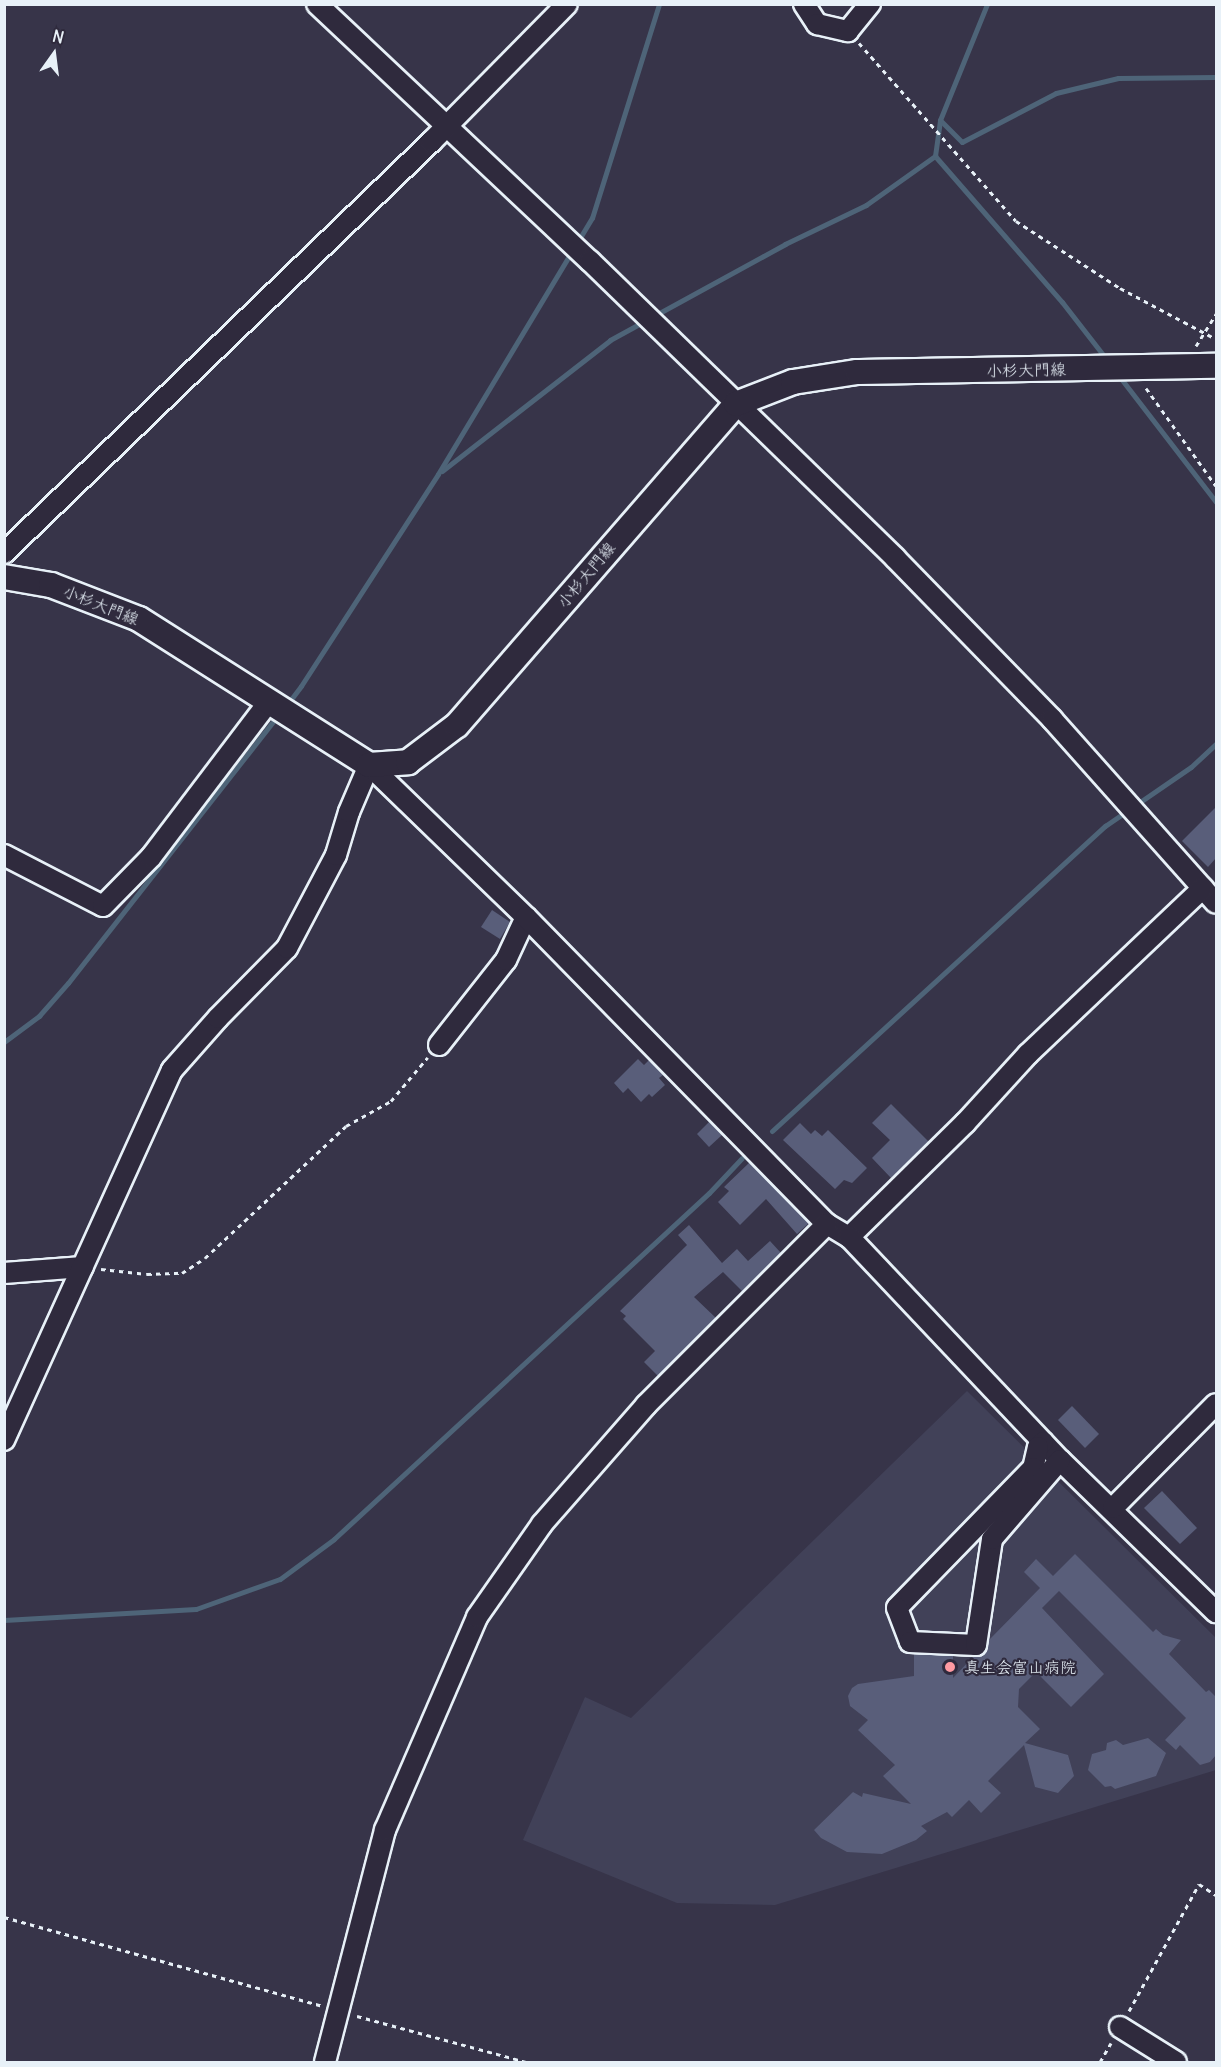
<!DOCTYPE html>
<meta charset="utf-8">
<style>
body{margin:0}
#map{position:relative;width:1221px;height:2067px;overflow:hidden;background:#373449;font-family:Delius,"Klee One",sans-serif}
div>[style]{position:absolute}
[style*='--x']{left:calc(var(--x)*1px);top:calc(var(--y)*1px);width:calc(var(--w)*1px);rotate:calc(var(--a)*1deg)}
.built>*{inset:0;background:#414158}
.stream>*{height:5px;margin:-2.5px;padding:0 2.5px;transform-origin:2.5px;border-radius:2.5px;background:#4e6478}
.building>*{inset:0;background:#595e7a}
.path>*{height:3px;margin-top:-1.5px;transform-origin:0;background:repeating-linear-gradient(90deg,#e8f1f8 0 4.5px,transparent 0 9px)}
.roads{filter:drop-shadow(2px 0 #e8f1f8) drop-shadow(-2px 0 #e8f1f8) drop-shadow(0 2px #e8f1f8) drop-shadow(0 -2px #e8f1f8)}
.minor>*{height:20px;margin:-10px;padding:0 10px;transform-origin:10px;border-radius:10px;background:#2f2a3d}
.major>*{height:24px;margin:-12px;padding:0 12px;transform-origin:12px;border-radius:12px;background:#2f2a3d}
.dots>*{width:16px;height:16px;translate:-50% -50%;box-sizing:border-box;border:3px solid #2f2a3d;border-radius:50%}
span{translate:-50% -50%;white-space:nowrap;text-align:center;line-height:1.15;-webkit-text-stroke:4.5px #2f2a3d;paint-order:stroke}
.street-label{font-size:16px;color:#e8f1f8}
.poi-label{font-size:16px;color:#e8f1f8}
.left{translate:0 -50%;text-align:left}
.frame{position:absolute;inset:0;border:6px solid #e8f1f8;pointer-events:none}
.north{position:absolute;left:24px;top:24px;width:60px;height:60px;-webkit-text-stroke:4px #2f2a3d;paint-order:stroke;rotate:14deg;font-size:16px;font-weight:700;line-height:24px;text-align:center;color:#e8f1f8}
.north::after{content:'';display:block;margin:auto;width:21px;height:27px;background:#e8f1f8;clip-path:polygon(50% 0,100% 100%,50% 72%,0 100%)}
</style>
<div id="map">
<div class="built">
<div style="clip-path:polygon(967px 1391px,1216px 1638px,1216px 1770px,775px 1905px,677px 1903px,523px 1840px,585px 1697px,631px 1718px)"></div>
</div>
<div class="stream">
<div style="--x:940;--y:120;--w:31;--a:45"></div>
<div style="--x:962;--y:142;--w:106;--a:-27.5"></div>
<div style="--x:1056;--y:93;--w:64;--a:-13.6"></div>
<div style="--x:1118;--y:78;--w:98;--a:-0.6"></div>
<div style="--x:935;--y:156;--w:194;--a:49"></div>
<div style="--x:1062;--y:302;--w:75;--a:52.1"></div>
<div style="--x:1119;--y:376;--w:159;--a:52.4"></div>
<div style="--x:442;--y:471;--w:213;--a:-37.9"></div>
<div style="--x:610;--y:340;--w:200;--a:-28.7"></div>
<div style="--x:785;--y:244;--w:90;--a:-25.7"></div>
<div style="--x:866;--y:205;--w:85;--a:-35.4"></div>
<div style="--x:935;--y:156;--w:36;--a:-82"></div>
<div style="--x:940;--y:120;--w:125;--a:-67.9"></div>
<div style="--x:286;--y:706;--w:25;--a:-53"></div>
<div style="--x:301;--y:686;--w:252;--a:-57.1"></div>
<div style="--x:438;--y:474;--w:299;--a:-59"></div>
<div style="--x:592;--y:218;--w:224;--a:-72.6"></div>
<div style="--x:4;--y:1042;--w:44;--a:-36.6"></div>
<div style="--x:39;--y:1016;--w:44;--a:-48.7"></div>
<div style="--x:68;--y:983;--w:340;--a:-51.9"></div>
<div style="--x:772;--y:1131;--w:452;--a:-42.5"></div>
<div style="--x:1105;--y:826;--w:104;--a:-34.5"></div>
<div style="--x:1191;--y:767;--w:34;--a:-43"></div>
<div style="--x:4;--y:1620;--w:192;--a:-3.3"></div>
<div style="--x:196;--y:1609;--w:89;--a:-19.7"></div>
<div style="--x:280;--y:1579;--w:67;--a:-36.5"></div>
<div style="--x:334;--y:1539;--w:510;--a:-42.7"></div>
<div style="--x:709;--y:1193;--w:48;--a:-46.7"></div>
</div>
<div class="building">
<div style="clip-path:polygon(1216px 807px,1216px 858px,1208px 867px,1182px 841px)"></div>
<div style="clip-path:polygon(492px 910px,510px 922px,500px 939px,481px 927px)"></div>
<div style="clip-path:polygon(638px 1059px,644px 1065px,649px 1060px,663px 1075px,659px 1078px,665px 1085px,652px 1097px,649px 1094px,641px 1102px,628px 1088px,623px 1093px,614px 1083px)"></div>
<div style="clip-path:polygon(891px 1104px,929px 1142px,891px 1178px,872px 1158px,890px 1140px,872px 1123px)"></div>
<div style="clip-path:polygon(709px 1122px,722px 1135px,709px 1147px,697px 1134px)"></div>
<div style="clip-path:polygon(800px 1123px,811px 1134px,815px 1130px,822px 1136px,828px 1130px,867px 1168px,852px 1183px,844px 1180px,835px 1189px,783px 1140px)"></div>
<div style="clip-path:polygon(750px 1162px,809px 1223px,797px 1234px,766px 1199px,740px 1225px,718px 1202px,729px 1191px,724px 1187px)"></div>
<div style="clip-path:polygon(689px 1225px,722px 1263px,737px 1249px,748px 1261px,770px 1241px,781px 1253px,742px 1291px,723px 1272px,694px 1297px,716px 1318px,658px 1376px,644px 1362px,655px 1351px,623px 1319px,626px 1316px,620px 1311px,687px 1245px,678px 1235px)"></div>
<div style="clip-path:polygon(1072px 1406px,1099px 1434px,1085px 1448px,1058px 1420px)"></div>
<div style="clip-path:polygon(1162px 1491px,1197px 1528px,1180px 1544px,1144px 1508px)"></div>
<div style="clip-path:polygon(1075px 1554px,1153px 1632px,1156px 1629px,1163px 1635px,1181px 1640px,1169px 1654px,1206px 1692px,1209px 1690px,1216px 1697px,1216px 1755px,1210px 1762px,1200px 1765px,1180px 1745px,1176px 1750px,1165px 1740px,1186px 1718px,1059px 1591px,1042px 1608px,1104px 1674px,1071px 1707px,1036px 1672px,1019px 1689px,1018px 1707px,1040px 1729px,1025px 1743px,1068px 1755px,1074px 1776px,1058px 1793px,1035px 1787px,1024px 1745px,988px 1781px,1001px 1793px,981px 1813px,969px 1800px,952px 1817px,947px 1812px,921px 1826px,927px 1831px,916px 1840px,882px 1854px,847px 1852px,821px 1838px,814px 1830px,853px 1792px,862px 1797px,863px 1793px,911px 1804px,883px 1776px,895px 1765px,858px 1730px,868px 1720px,850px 1706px,848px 1696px,852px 1688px,858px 1684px,914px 1676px,914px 1654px,953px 1656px,953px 1678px,973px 1657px,985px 1653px,989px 1640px,1040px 1588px,1024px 1572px,1036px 1559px,1053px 1576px)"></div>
<div style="clip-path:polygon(1148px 1738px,1166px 1753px,1156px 1776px,1115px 1789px,1111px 1786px,1105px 1787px,1088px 1770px,1092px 1754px,1106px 1750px,1107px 1743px,1116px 1740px,1123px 1745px)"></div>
</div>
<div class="path">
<div style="--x:859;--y:43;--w:237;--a:48.6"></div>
<div style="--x:1016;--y:221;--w:124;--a:32.8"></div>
<div style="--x:1120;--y:288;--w:109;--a:28"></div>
<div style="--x:1196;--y:346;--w:38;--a:-58"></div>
<div style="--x:1146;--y:388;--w:120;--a:54.5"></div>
<div style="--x:101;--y:1269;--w:46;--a:6.2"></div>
<div style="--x:147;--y:1274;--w:35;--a:-2"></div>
<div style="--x:182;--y:1273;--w:27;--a:-33"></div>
<div style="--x:205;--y:1258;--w:193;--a:-43.1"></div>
<div style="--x:346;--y:1126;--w:51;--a:-29.1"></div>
<div style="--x:391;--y:1101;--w:57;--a:-49.9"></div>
<div style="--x:4;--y:1917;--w:330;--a:15.6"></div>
<div style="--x:1129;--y:2011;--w:145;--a:-61.1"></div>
<div style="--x:1199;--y:1884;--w:20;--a:33"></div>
<div style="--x:357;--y:2016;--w:175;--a:15.2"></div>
<div style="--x:1100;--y:2062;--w:22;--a:-60"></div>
</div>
<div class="roads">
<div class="minor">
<div style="--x:317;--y:4;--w:375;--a:43.3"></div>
<div style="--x:590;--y:261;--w:426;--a:44.2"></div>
<div style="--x:895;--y:558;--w:225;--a:45.7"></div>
<div style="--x:1052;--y:719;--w:246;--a:48.3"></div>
<div style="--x:804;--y:4;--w:24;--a:57"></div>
<div style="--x:817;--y:24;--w:32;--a:13"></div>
<div style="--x:848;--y:31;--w:35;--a:-51"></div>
<div style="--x:4;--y:553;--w:594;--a:-43.91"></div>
<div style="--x:432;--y:141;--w:192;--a:-45.4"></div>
<div style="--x:4;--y:855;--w:111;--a:27.3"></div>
<div style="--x:103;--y:906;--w:69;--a:-45.6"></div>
<div style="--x:151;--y:857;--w:193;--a:-52.8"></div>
<div style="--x:439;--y:1045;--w:108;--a:-51.8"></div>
<div style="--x:506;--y:960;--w:47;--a:-65.1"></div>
<div style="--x:849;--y:1237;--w:163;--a:-44.5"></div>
<div style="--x:965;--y:1123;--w:93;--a:-47.6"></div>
<div style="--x:1028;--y:1054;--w:241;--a:-43.5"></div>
<div style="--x:4;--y:1273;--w:79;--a:-4.3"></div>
<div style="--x:4;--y:1440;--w:406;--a:-65.6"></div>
<div style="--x:172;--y:1070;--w:69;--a:-48.5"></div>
<div style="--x:218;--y:1018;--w:98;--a:-45.4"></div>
<div style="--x:287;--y:948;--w:105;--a:-62.2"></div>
<div style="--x:336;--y:855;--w:45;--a:-73.2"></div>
<div style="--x:349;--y:812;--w:51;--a:-66.9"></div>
<div style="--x:369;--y:765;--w:219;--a:44.1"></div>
<div style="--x:526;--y:917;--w:430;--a:45.6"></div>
<div style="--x:827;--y:1224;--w:26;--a:31"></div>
<div style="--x:849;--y:1237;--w:307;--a:46.6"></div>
<div style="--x:1060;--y:1460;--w:218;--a:44.3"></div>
<div style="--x:1043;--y:1442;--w:7;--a:135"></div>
<div style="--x:1038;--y:1447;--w:22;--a:103"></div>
<div style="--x:1033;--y:1468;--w:195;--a:134.2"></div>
<div style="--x:897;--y:1608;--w:36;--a:69"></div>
<div style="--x:910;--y:1642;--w:66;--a:2.6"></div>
<div style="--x:976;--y:1645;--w:107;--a:-81.4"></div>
<div style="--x:992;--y:1539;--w:104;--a:-49.3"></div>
<div style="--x:1113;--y:1508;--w:146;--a:-45.3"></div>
<div style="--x:1120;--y:2027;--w:66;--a:32"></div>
<div style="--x:325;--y:2062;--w:240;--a:-75.5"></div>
<div style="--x:385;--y:1830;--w:232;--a:-66.6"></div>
<div style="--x:477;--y:1617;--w:113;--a:-55"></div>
<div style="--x:542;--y:1524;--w:158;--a:-48.8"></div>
<div style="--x:646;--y:1405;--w:256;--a:-45"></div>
</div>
<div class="major">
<div style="--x:4;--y:577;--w:48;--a:9.7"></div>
<div style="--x:51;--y:585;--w:94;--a:21.1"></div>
<div style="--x:139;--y:619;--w:272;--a:32.4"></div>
<div style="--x:369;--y:765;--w:39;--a:-4"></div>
<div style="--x:408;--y:762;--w:61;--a:-37.1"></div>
<div style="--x:457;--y:725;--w:425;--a:-49"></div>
<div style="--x:736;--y:404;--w:61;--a:-21.1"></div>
<div style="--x:793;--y:382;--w:65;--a:-8.9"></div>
<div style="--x:857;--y:372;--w:359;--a:-1"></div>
</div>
</div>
<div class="dots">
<div style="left:950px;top:1667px;background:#ff9aa2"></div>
</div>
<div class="street-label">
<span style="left:1026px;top:370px;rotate:-1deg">小杉大門線</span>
<span style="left:586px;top:575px;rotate:-50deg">小杉大門線</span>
<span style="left:101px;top:605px;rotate:22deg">小杉大門線</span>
</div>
<div class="poi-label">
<span class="left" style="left:964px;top:1667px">真生会富山病院</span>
</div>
<div class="frame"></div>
<div class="north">N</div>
</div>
